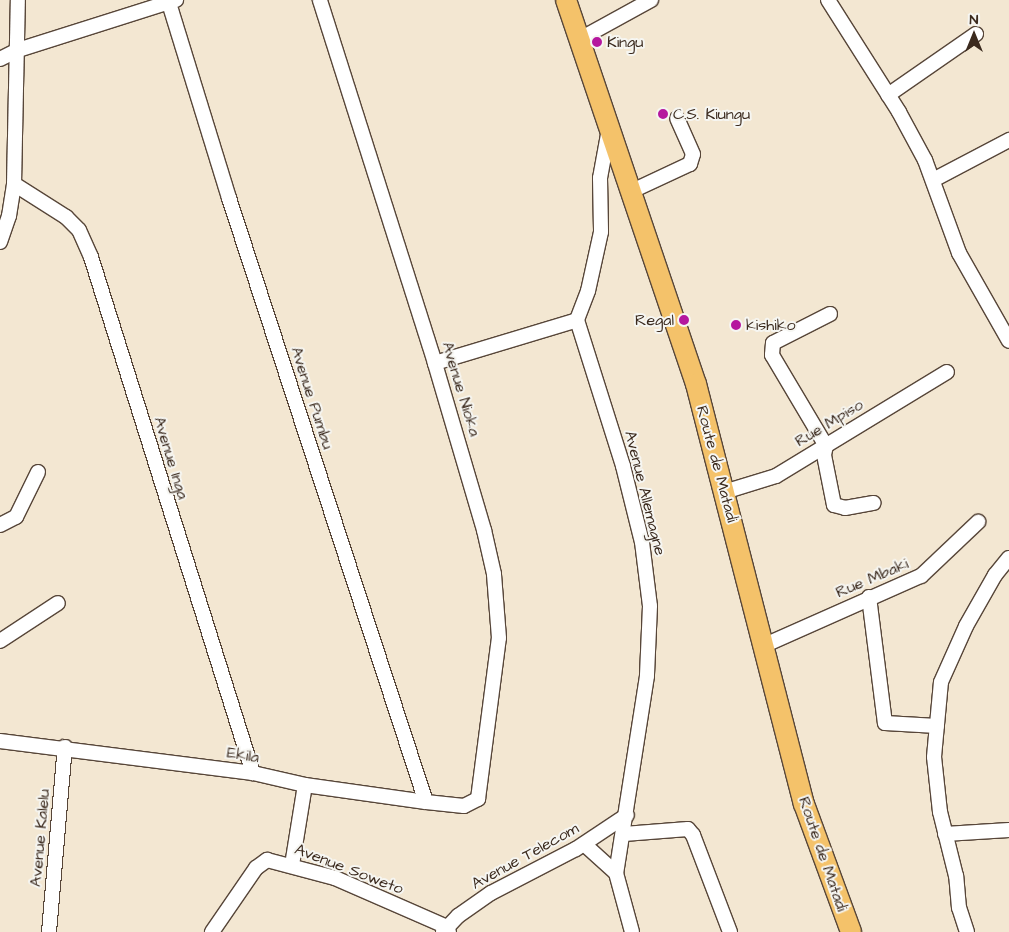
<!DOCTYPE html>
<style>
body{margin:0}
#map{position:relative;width:1009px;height:932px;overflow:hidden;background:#f3e7d2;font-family:"Architects Daughter",sans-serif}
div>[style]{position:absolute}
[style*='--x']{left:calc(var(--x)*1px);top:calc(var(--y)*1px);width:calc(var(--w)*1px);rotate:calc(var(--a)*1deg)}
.roads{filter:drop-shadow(1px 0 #574639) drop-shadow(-1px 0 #574639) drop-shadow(0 1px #574639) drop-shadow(0 -1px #574639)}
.minor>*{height:14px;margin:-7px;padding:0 7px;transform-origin:7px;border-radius:7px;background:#fff}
.highway>*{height:20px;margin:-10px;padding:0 10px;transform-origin:10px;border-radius:10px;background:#f4c26a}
.dots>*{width:14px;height:14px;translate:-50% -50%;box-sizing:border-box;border:2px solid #f6f6f2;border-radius:50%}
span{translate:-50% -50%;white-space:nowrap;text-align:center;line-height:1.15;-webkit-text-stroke:4px #f6f6f2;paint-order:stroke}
.poi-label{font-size:16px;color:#3b2a1e}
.left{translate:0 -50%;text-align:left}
.right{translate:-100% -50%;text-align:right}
.street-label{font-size:16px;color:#3b2a1e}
.north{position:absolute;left:949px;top:10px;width:50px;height:50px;-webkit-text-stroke:4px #f6f6f2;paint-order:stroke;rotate:0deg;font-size:14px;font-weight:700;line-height:20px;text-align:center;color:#3b2a1e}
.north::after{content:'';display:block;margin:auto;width:18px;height:22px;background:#3b2a1e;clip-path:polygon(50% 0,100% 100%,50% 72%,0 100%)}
</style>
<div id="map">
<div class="roads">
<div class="minor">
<div style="--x:828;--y:0;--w:133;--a:57.6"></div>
<div style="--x:899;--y:112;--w:55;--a:61.6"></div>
<div style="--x:925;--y:160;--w:99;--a:69.9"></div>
<div style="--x:959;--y:253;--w:101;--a:60.4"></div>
<div style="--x:169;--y:3;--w:204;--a:72.9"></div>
<div style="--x:229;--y:198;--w:635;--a:71.94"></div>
<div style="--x:580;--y:39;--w:81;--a:-28.8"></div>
<div style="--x:0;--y:59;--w:20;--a:-27"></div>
<div style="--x:18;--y:50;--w:166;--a:-17.6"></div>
<div style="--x:888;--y:95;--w:107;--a:-34.7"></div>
<div style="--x:609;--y:129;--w:50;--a:100.4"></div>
<div style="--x:600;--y:178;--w:54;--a:88.9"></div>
<div style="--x:601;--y:232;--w:60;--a:102.4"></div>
<div style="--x:588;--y:291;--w:31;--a:111"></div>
<div style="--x:577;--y:320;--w:153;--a:72.5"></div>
<div style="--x:623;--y:466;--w:78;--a:76"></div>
<div style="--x:642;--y:542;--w:64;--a:82.9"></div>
<div style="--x:650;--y:606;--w:70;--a:92.5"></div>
<div style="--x:647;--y:676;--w:199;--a:98.9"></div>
<div style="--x:616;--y:873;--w:61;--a:74.8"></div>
<div style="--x:935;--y:179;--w:84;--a:-27.8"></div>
<div style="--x:14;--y:184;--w:62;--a:32.4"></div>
<div style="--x:66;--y:217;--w:18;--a:45"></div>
<div style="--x:79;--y:230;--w:30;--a:66"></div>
<div style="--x:91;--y:257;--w:541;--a:72.57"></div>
<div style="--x:632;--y:191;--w:64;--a:-25"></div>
<div style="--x:690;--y:164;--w:10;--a:-73"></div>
<div style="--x:693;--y:154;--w:39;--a:-114"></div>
<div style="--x:0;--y:242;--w:28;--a:-71"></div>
<div style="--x:9;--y:216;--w:32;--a:-81"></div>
<div style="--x:14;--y:184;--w:184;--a:-88.8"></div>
<div style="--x:830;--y:314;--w:64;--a:153"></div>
<div style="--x:773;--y:343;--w:12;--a:95"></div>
<div style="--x:772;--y:355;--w:106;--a:59.3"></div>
<div style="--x:826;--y:446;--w:9;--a:103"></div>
<div style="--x:824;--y:455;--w:51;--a:78.7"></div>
<div style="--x:834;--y:505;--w:11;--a:15"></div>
<div style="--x:845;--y:508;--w:29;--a:-10"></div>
<div style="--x:435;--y:363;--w:148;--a:-16.8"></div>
<div style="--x:724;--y:492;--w:54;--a:-17.1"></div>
<div style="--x:776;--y:476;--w:200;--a:-31.3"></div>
<div style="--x:0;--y:525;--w:18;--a:-27"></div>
<div style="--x:16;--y:517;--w:50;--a:-63.9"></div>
<div style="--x:869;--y:597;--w:127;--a:82.8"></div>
<div style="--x:885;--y:723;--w:52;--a:3.3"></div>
<div style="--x:0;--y:641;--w:69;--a:-33.2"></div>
<div style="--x:765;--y:645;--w:171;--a:-23.9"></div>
<div style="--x:921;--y:576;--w:79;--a:-43.5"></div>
<div style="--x:0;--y:741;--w:255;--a:7.2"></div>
<div style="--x:253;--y:773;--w:53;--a:13"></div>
<div style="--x:305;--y:785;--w:122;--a:8"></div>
<div style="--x:426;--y:802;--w:38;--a:6"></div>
<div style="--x:464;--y:806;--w:16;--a:-27"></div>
<div style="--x:478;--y:799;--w:162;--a:-82.6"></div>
<div style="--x:499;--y:638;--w:64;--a:-94.5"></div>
<div style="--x:494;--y:574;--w:45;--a:-102.8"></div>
<div style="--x:484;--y:530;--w:174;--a:-106.4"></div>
<div style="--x:435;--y:363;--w:381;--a:-107.6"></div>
<div style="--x:624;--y:834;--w:64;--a:-4.5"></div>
<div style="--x:688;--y:829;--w:8;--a:50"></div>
<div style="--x:693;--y:835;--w:104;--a:69.1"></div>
<div style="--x:945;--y:834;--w:64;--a:-3.6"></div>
<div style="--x:584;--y:844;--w:43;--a:42.2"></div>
<div style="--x:292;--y:865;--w:81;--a:-80.8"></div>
<div style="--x:49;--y:932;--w:186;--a:-85.1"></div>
<div style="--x:212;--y:932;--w:78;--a:-55.5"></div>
<div style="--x:256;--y:868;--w:14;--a:-36"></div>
<div style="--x:267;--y:860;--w:70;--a:14.8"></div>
<div style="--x:335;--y:878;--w:122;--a:23.6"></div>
<div style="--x:447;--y:927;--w:5;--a:68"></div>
<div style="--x:443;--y:932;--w:22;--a:-47"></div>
<div style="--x:458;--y:916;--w:40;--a:-34.9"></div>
<div style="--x:491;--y:893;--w:96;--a:-27.4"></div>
<div style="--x:576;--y:849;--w:61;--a:-33.7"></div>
<div style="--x:967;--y:932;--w:25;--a:-108"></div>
<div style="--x:959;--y:908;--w:32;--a:-95"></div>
<div style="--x:956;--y:876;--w:66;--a:-104"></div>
<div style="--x:940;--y:812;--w:55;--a:-96.2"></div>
<div style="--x:934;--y:757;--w:75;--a:-84.7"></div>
<div style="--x:941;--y:682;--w:61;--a:-65.9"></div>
<div style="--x:966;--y:626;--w:59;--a:-60.4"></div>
<div style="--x:995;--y:575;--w:22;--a:-51"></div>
</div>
<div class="highway">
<div style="--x:566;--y:0;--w:405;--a:71.3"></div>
<div style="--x:696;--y:384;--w:434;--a:75.6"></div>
<div style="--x:804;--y:804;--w:136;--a:69.8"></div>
</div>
</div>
<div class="dots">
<div style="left:597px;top:42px;background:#b5179e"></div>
<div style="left:663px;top:114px;background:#b5179e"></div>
<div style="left:684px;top:320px;background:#b5179e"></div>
<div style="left:736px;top:325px;background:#b5179e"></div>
</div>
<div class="poi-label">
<span class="left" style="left:607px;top:42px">Kingu</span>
<span class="left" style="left:673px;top:114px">C.S. Kiungu</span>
<span class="right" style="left:674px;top:320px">Regal</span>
<span class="left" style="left:746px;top:325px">kishiko</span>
</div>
<div class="street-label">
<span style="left:461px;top:389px;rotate:73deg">Avenue Nioka</span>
<span style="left:312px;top:398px;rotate:72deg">Avenue Pumbu</span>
<span style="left:829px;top:423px;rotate:-31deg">Rue Mpiso</span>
<span style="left:171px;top:458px;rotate:73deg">Avenue Inga</span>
<span style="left:717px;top:464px;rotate:75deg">Route de Matadi</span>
<span style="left:645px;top:493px;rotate:76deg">Avenue Allemagne</span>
<span style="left:872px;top:578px;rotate:-23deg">Rue Mbaki</span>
<span style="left:243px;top:755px;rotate:9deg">Ekila</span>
<span style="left:40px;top:838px;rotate:-85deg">Avenue Kalelu</span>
<span style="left:823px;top:854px;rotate:71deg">Route de Matadi</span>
<span style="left:525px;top:856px;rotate:-29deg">Avenue Telecom</span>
<span style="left:349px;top:869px;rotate:21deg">Avenue Soweto</span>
</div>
<div class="north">N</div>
</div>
